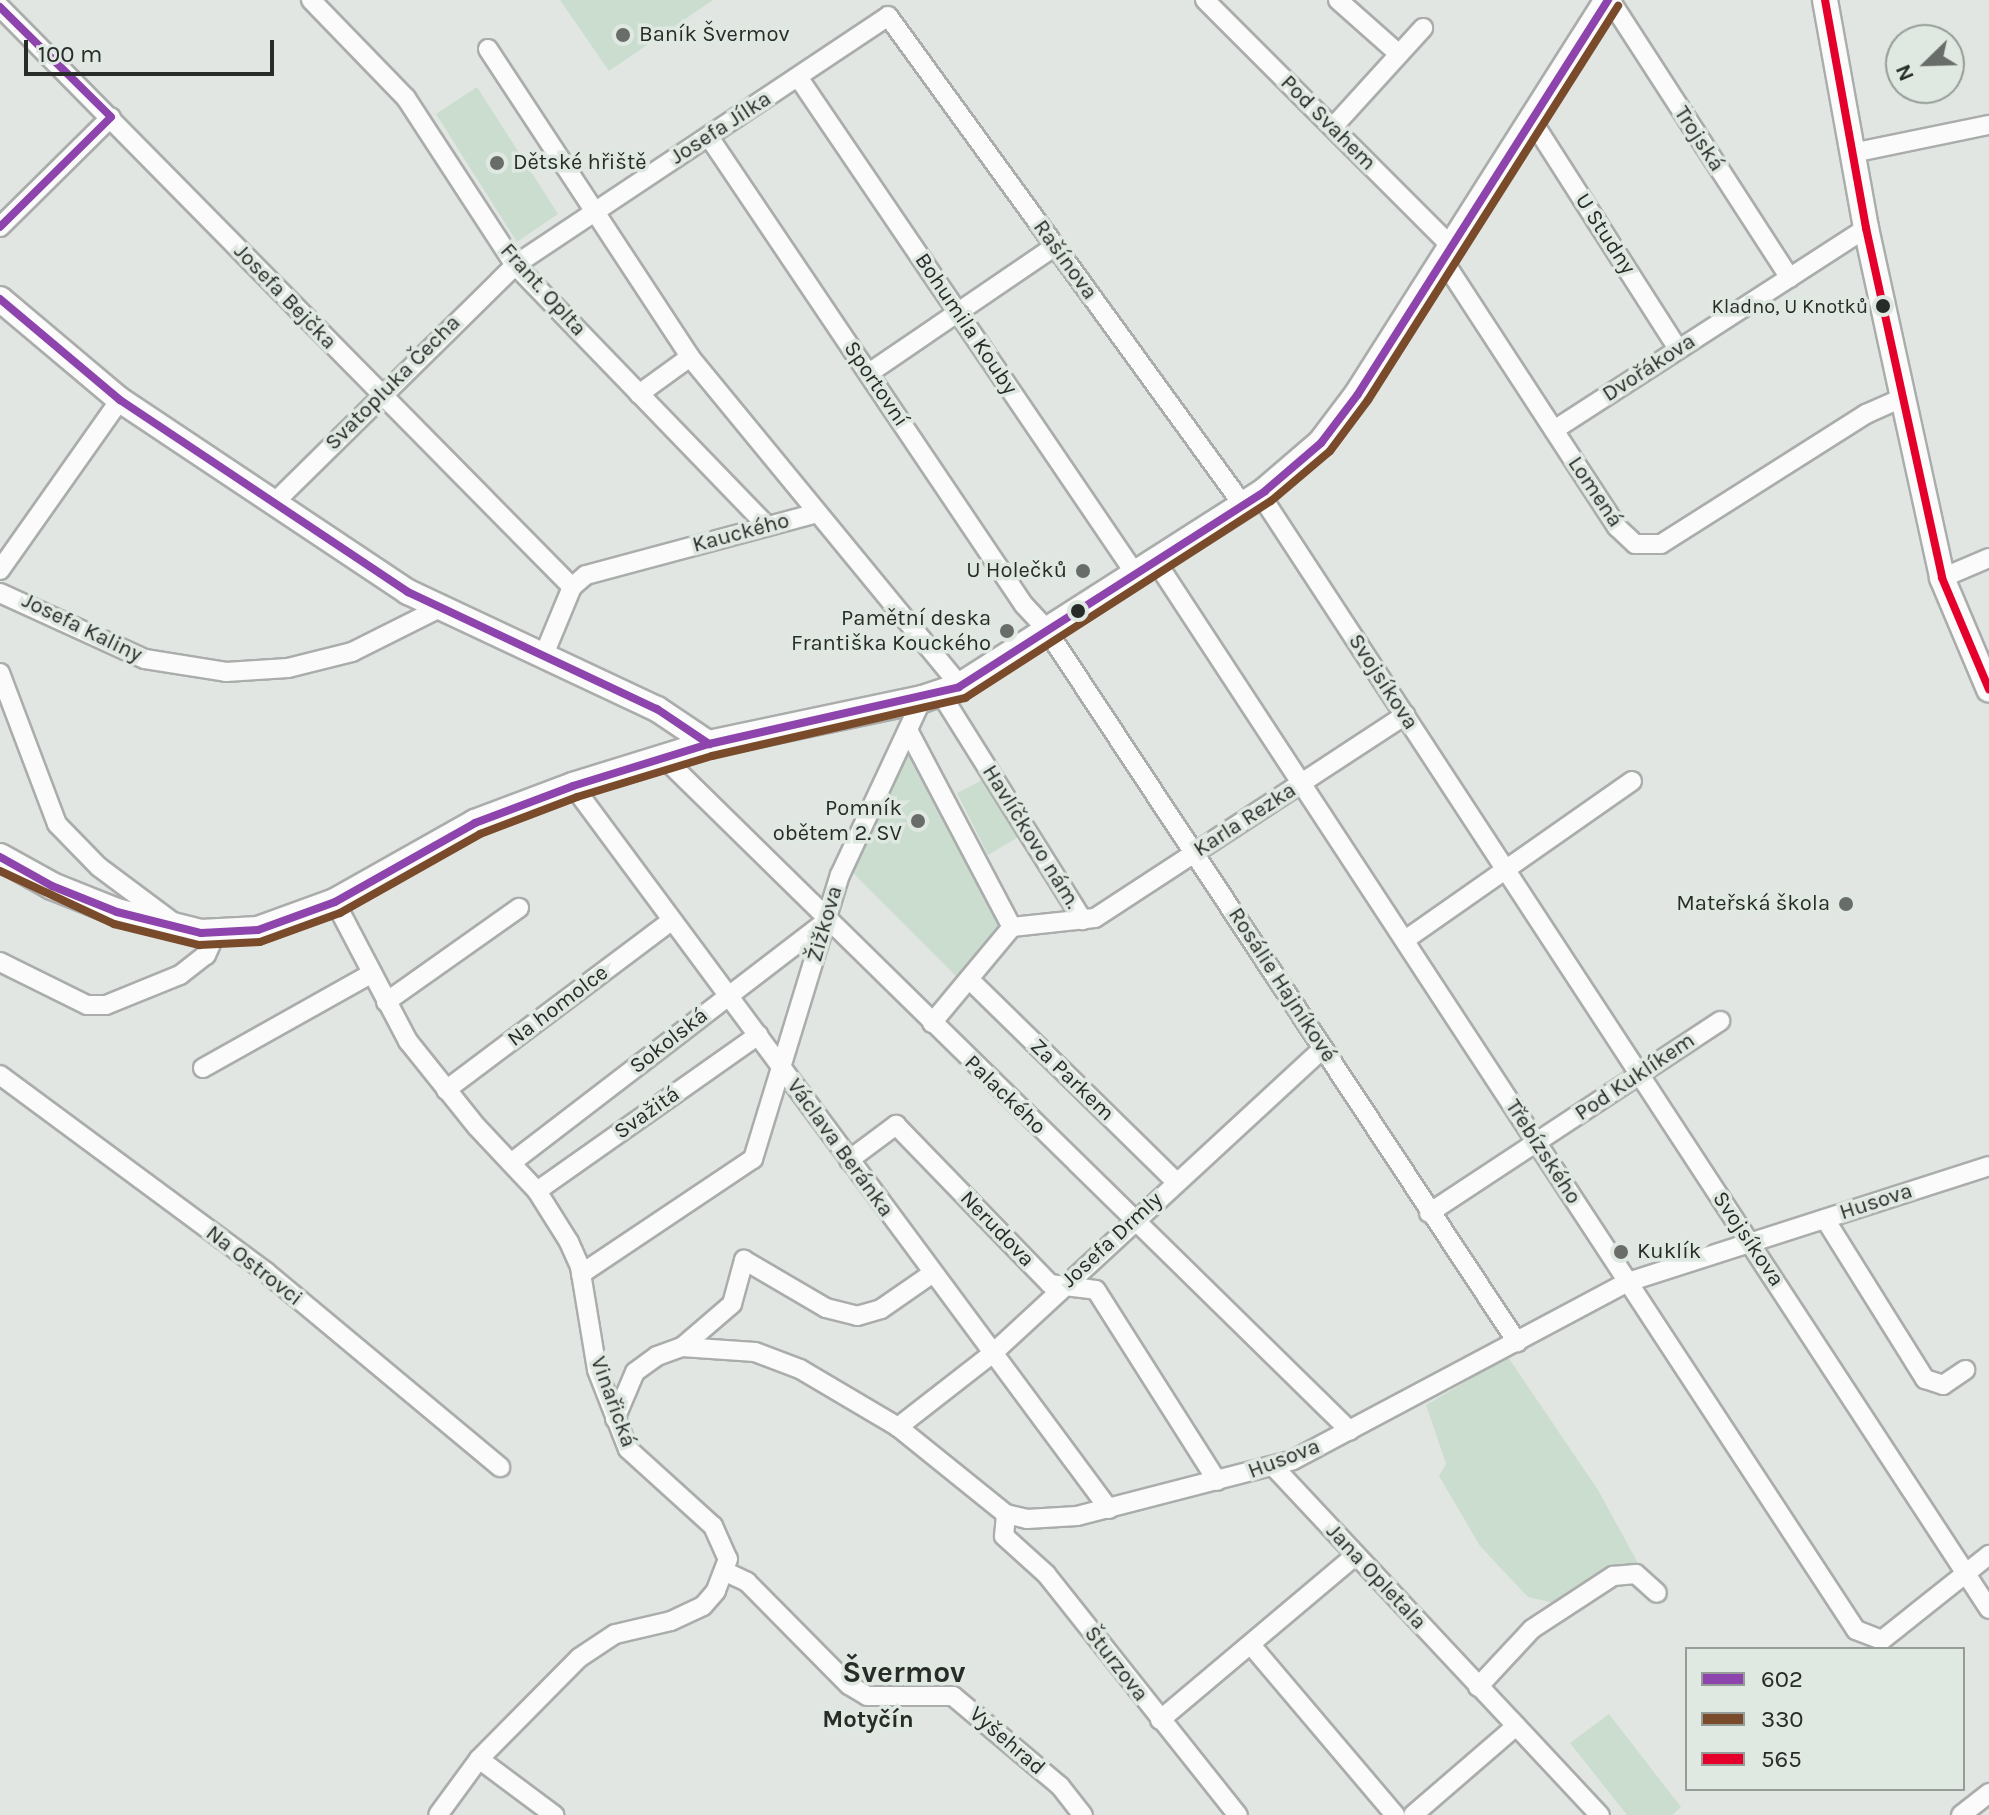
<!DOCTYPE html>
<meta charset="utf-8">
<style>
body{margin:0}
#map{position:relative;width:1989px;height:1815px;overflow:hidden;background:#e2e6e3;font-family:Karla,sans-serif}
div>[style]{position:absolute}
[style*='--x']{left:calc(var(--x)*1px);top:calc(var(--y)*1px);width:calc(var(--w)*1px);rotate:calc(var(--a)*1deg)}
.green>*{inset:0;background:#caddcf}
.roads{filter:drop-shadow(2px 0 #aaadab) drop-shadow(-2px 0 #aaadab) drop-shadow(0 2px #aaadab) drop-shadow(0 -2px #aaadab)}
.minor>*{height:18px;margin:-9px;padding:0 9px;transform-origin:9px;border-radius:9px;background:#fbfbfb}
.tertiary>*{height:24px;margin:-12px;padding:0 12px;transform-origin:12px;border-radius:12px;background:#fbfbfb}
.secondary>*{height:26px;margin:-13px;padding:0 13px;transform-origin:13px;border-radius:13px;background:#fbfbfb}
.bus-1>*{height:8px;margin:-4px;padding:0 4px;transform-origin:4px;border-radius:4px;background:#8e44ad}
.bus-2>*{height:8px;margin:-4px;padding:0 4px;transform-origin:4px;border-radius:4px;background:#7a4b2a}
.bus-3>*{height:8px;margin:-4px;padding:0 4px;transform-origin:4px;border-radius:4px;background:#e4002b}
.dots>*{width:22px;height:22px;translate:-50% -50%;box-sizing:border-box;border:4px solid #e0e8e2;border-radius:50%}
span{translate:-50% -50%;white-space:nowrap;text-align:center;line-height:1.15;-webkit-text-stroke:7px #e0e8e2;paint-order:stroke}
.bus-label{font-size:20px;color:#282c29}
.right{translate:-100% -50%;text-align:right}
.poi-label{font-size:22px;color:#282c29}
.left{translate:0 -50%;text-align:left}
.street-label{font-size:22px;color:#282c29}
.neighbourhood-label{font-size:24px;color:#282c29;font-weight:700}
.district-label{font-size:30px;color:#282c29;font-weight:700}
.legend{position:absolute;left:1685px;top:1647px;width:280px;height:144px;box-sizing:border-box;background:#e0e8e2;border:2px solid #969d98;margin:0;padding:10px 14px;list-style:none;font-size:24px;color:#282c29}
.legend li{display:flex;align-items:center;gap:16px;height:40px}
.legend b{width:40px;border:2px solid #969d98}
.north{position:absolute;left:1885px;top:24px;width:80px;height:80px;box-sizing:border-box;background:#e0e8e2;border:2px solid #969d98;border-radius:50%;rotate:247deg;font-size:22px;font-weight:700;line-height:32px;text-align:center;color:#282c29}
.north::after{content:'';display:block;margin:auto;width:28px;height:36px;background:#696d6a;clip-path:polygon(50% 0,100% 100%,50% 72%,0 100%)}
.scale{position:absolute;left:24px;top:40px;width:250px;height:36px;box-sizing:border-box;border:4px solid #282c29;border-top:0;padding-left:10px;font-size:24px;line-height:28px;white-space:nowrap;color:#282c29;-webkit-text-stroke:6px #e0e8e2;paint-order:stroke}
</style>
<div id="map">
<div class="green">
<div style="clip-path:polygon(560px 0,713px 0,609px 71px)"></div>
<div style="clip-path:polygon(477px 87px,558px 214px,517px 242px,436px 114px)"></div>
<div style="clip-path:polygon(906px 752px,1000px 926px,960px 980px,850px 870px)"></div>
<div style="clip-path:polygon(986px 778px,1022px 835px,988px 855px,957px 793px)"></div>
<div style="clip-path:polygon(1508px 1357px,1598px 1490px,1638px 1563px,1603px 1570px,1554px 1603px,1528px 1597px,1480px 1546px,1439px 1476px,1446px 1464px,1426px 1405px)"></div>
<div style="clip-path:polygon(1609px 1714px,1681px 1807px,1672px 1815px,1627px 1815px,1570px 1743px)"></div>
</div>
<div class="roads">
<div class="minor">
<div style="--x:311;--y:0;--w:136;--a:45.9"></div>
<div style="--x:406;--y:98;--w:199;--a:56.9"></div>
<div style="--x:515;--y:265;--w:363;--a:46"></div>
<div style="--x:1205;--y:0;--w:348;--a:45"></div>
<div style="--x:1338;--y:0;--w:81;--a:41.5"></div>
<div style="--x:1610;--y:0;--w:331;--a:57.1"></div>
<div style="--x:0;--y:7;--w:815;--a:45.4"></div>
<div style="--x:488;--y:49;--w:368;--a:56.7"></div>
<div style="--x:690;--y:357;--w:426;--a:50.6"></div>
<div style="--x:798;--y:77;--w:598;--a:55.83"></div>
<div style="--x:1531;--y:119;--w:273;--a:57.4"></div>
<div style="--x:1333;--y:127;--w:134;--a:-47.7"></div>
<div style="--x:709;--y:137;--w:564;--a:56.06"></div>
<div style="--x:1024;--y:605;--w:33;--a:47"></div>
<div style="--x:1046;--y:629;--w:855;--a:56.55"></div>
<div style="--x:1852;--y:153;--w:140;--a:-11.6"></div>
<div style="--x:0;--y:227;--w:156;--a:-44.7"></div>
<div style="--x:1443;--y:260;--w:319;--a:56.9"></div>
<div style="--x:1617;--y:527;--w:25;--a:43"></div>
<div style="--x:1635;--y:544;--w:26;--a:0"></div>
<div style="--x:1661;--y:544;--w:243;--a:-32.4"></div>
<div style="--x:1866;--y:414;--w:39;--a:-24"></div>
<div style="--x:869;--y:373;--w:225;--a:-34.3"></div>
<div style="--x:639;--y:394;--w:63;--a:-36"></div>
<div style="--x:1554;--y:430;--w:372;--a:-32.9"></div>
<div style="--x:1260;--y:494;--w:1332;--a:56.82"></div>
<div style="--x:274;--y:503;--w:339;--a:-44.6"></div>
<div style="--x:515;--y:265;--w:448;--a:-33.7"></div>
<div style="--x:888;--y:16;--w:604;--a:54.02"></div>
<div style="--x:1155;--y:560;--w:1279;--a:56.77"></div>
<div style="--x:1856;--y:1630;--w:28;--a:21"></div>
<div style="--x:1882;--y:1640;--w:137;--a:-38.5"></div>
<div style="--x:0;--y:570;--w:208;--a:-54.8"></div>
<div style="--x:1942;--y:578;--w:51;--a:-23.1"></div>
<div style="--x:0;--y:593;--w:159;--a:24.5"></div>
<div style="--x:145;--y:659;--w:82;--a:9.1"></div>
<div style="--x:226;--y:672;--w:62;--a:-3.7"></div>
<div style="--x:288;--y:668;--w:66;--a:-14"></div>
<div style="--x:352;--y:652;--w:96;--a:-26.6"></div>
<div style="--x:543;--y:657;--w:76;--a:-67.5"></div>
<div style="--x:572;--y:587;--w:18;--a:-41"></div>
<div style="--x:586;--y:575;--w:239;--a:-15"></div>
<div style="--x:0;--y:673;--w:161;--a:69.3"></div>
<div style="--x:57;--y:824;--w:60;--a:45.7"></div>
<div style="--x:99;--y:867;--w:94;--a:36.7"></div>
<div style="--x:941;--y:694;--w:267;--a:57.9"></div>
<div style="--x:909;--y:732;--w:221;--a:62.2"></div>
<div style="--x:663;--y:757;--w:962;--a:44.45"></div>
<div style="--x:573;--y:786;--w:900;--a:53.45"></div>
<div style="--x:335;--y:902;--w:157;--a:62.3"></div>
<div style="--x:408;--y:1041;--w:110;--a:51.3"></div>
<div style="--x:477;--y:1127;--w:88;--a:46.8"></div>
<div style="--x:537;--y:1191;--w:60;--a:57.9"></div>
<div style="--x:569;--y:1242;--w:27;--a:66"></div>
<div style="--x:580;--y:1267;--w:104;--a:80.6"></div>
<div style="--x:597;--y:1370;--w:85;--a:68.6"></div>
<div style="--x:628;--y:1449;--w:115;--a:42.2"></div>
<div style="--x:713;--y:1526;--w:36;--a:66"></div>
<div style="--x:728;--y:1559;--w:34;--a:111"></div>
<div style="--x:716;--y:1591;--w:20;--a:131"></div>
<div style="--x:703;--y:1606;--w:35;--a:155"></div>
<div style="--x:671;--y:1621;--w:57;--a:166.9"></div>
<div style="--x:615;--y:1634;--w:43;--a:146.3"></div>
<div style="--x:579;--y:1658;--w:142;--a:134.7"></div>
<div style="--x:479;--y:1759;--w:69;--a:126.2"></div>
<div style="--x:1405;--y:940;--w:277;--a:-35"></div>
<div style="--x:0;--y:962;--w:97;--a:26.3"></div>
<div style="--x:87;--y:1005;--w:19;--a:0"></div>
<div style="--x:106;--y:1005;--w:80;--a:-22.1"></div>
<div style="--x:180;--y:975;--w:33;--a:-38"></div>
<div style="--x:206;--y:955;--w:24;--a:-66"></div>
<div style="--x:969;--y:979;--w:289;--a:44.4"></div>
<div style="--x:386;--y:1002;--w:163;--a:-35.3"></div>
<div style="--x:932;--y:1023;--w:125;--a:-50.2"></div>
<div style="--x:1012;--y:927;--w:83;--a:-6.2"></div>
<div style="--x:1095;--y:918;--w:371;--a:-33.2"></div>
<div style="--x:203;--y:1068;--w:194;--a:-29.3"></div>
<div style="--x:0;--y:1075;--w:331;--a:36.5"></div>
<div style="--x:266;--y:1272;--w:305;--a:39.8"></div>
<div style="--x:446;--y:1090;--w:281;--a:-36.9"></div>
<div style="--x:849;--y:1160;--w:59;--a:-36.7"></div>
<div style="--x:896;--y:1125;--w:221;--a:45.9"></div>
<div style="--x:1050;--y:1284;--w:46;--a:7.4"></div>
<div style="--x:1096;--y:1290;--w:226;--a:57.6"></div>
<div style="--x:511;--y:1163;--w:399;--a:-37.5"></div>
<div style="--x:537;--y:1191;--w:271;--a:-35.2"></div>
<div style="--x:1429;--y:1213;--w:349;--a:-33.4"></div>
<div style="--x:1825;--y:1219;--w:189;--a:58"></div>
<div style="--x:1925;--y:1379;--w:19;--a:18"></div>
<div style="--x:1943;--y:1385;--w:27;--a:-34"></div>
<div style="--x:581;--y:1274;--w:207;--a:-33.8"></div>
<div style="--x:753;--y:1159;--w:297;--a:-73"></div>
<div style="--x:840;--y:875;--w:194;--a:-65"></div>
<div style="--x:682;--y:1347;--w:66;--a:-40.7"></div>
<div style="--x:732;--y:1304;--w:46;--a:-74.7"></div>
<div style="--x:744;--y:1260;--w:95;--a:30.3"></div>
<div style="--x:826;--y:1308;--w:32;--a:14"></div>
<div style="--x:857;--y:1316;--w:25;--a:-16"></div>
<div style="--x:881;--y:1309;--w:63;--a:-34.7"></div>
<div style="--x:615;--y:1419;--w:51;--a:-66.9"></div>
<div style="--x:635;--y:1372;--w:27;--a:-36"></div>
<div style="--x:657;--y:1356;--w:27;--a:-20"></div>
<div style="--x:682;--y:1347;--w:73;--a:3.9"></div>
<div style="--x:755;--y:1352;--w:48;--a:20.7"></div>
<div style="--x:800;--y:1369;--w:114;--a:30.6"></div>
<div style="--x:898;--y:1427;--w:139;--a:38.9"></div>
<div style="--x:1006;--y:1514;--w:22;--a:13"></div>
<div style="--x:1027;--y:1519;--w:50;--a:-3.4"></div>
<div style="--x:1077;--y:1516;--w:223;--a:-14.5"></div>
<div style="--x:1293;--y:1460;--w:379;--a:-28"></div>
<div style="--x:1628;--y:1282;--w:379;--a:-17.8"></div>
<div style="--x:898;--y:1427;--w:120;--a:-37.9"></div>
<div style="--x:993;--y:1353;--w:449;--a:-42.7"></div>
<div style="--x:1274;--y:1467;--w:477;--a:46.9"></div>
<div style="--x:1006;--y:1514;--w:22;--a:95"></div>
<div style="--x:1004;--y:1536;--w:57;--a:42.1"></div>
<div style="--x:1046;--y:1574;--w:308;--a:51.5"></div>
<div style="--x:726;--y:1572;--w:23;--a:25"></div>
<div style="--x:747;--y:1582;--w:145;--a:45.3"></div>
<div style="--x:849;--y:1685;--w:21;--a:31"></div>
<div style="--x:867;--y:1696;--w:86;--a:0"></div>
<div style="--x:953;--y:1696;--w:140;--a:40.1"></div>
<div style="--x:1060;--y:1786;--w:37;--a:52"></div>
<div style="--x:1251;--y:1645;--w:223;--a:49.7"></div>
<div style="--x:1478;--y:1687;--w:79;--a:-47"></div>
<div style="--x:1532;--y:1629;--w:97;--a:-33.2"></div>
<div style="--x:1613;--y:1576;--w:23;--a:-5"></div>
<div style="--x:1636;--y:1574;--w:28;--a:42"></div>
<div style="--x:1160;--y:1720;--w:255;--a:-40.1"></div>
<div style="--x:479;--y:1759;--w:94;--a:36.7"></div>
<div style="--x:1413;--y:1815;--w:136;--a:-40.8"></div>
<div style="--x:1961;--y:1815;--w:36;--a:-38"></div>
</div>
<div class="tertiary">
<div style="--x:1825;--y:0;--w:232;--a:79.8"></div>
<div style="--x:1866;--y:228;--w:358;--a:77.7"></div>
<div style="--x:1942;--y:578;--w:121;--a:67.1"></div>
<div style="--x:0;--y:299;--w:157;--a:40.1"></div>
<div style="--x:120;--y:400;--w:346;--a:33.7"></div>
<div style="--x:408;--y:592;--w:275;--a:25.2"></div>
<div style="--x:657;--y:709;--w:63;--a:33.9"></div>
</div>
<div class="secondary">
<div style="--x:0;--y:857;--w:60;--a:29.1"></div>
<div style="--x:52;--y:886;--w:70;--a:21.8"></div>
<div style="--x:117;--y:912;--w:87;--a:14"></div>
<div style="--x:201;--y:933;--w:57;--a:-3"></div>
<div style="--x:258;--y:930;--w:82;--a:-20"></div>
<div style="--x:335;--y:902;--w:161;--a:-29.4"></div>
<div style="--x:475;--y:823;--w:105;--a:-20.7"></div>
<div style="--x:573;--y:786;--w:142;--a:-17.2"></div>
<div style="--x:709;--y:744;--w:218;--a:-11.9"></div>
<div style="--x:922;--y:699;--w:39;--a:-18"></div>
<div style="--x:959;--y:687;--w:363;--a:-32.6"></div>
<div style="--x:1265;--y:491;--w:74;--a:-40.6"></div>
<div style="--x:1321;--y:443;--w:61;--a:-52.9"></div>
<div style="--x:1358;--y:394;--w:467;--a:-57.6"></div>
</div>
</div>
<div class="bus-1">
<div style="--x:0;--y:7;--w:156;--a:44.7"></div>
<div style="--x:0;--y:227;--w:156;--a:-44.7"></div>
<div style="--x:0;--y:299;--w:157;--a:40.1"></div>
<div style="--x:120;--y:400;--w:346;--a:33.7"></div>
<div style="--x:408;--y:592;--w:275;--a:25.2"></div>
<div style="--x:657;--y:709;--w:63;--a:33.9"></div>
<div style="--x:0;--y:857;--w:60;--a:29.1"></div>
<div style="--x:52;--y:886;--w:70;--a:21.8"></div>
<div style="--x:117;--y:912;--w:87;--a:14"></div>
<div style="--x:201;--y:933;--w:57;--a:-3"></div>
<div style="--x:258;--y:930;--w:82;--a:-20"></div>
<div style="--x:335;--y:902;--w:161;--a:-29.4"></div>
<div style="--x:475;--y:823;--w:105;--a:-20.7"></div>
<div style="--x:573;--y:786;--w:142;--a:-17.2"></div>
<div style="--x:709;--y:744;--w:256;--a:-12.8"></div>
<div style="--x:959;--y:687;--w:363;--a:-32.6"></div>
<div style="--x:1265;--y:491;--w:74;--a:-40.6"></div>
<div style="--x:1321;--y:443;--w:61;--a:-52.9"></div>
<div style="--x:1358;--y:394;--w:467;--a:-57.6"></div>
</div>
<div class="bus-2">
<div style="--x:0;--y:871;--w:126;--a:24.9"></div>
<div style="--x:114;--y:924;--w:88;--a:13.9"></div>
<div style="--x:199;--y:945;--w:61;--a:-2.8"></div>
<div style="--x:260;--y:942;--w:85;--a:-19.9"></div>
<div style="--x:340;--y:913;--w:161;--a:-29.4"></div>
<div style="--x:480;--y:834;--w:104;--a:-20.9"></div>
<div style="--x:577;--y:797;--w:141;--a:-16.9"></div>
<div style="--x:712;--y:756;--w:260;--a:-12.9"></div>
<div style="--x:965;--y:698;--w:364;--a:-32.8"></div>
<div style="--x:1271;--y:501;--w:77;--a:-40.3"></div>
<div style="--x:1330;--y:451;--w:64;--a:-53.3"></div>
<div style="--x:1368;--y:400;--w:467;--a:-57.6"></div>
</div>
<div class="bus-3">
<div style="--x:1825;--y:0;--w:232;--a:79.8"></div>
<div style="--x:1866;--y:228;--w:358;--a:77.7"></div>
<div style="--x:1942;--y:578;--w:121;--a:67.1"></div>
</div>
<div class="dots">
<div style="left:623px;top:35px;background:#696d6a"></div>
<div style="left:497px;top:163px;background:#696d6a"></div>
<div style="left:1883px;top:306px;background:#282c29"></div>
<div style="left:1083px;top:571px;background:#696d6a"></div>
<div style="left:1078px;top:611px;background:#282c29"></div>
<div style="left:1007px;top:631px;background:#696d6a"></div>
<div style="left:918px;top:821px;background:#696d6a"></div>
<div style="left:1846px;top:904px;background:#696d6a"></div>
<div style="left:1621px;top:1252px;background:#696d6a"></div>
</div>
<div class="bus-label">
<span class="right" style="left:1868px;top:306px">Kladno, U Knotků</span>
</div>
<div class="poi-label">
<span class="left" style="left:639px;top:35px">Baník Švermov</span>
<span class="left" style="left:513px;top:163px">Dětské hřiště</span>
<span class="right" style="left:1067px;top:571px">U Holečků</span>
<span class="right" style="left:991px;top:631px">Pamětní deska<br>Františka Kouckého</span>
<span class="right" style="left:902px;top:821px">Pomník<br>obětem 2. SV</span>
<span class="right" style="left:1830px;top:904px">Mateřská škola</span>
<span class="left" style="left:1637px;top:1252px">Kuklík</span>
</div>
<div class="street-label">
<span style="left:1328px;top:123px;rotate:45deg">Pod Svahem</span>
<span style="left:721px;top:128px;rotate:-33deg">Josefa Jílka</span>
<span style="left:1699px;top:139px;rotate:57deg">Trojská</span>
<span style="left:1605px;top:234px;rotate:57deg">U Studny</span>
<span style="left:1065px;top:260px;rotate:54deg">Rašínova</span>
<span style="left:543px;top:290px;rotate:48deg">Frant. Oplta</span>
<span style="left:285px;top:297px;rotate:46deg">Josefa Bejčka</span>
<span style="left:966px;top:324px;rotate:56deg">Bohumila Kouby</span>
<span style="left:1649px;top:368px;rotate:-33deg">Dvořákova</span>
<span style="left:393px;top:383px;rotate:-45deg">Svatopluka Čecha</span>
<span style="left:876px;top:384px;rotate:56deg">Sportovní</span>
<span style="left:1595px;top:492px;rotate:56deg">Lomená</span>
<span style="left:741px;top:533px;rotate:-15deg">Kauckého</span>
<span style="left:82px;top:628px;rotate:26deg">Josefa Kaliny</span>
<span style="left:1383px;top:682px;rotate:57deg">Svojsíkova</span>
<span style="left:1245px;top:820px;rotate:-33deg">Karla Rezka</span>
<span style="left:1031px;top:837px;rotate:58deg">Havlíčkovo nám.</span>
<span style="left:825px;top:924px;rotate:-74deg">Žižkova</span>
<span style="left:1282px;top:985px;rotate:57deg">Rosálie Hajníkové</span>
<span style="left:558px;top:1006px;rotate:-37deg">Na homolce</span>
<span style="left:669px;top:1041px;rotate:-38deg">Sokolská</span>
<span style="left:1635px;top:1077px;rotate:-34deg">Pod Kuklíkem</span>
<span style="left:1072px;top:1080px;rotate:44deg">Za Parkem</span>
<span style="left:1005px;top:1095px;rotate:44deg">Palackého</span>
<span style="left:647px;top:1113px;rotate:-35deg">Svažitá</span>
<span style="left:840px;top:1148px;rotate:54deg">Václava Beránka</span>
<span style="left:1543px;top:1152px;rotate:57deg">Třebízského</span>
<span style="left:1876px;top:1202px;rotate:-18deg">Husova</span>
<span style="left:997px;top:1229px;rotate:46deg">Nerudova</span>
<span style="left:1748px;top:1239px;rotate:56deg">Svojsíkova</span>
<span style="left:1112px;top:1240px;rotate:-43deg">Josefa Drmly</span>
<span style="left:254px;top:1266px;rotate:38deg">Na Ostrovci</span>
<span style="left:613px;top:1402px;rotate:70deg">Vinařická</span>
<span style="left:1284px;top:1459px;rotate:-21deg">Husova</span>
<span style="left:1376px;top:1577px;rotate:47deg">Jana Opletala</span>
<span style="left:1116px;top:1664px;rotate:52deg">Šturzova</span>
<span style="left:1007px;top:1741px;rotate:41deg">Vyšehrad</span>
</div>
<div class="neighbourhood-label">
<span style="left:868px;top:1720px">Motyčín</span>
</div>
<div class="district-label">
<span style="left:904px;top:1672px">Švermov</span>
</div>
<ul class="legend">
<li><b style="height:10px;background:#8e44ad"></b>602</li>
<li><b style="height:10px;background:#7a4b2a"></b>330</li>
<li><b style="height:10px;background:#e4002b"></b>565</li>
</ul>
<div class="north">N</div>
<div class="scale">100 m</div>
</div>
